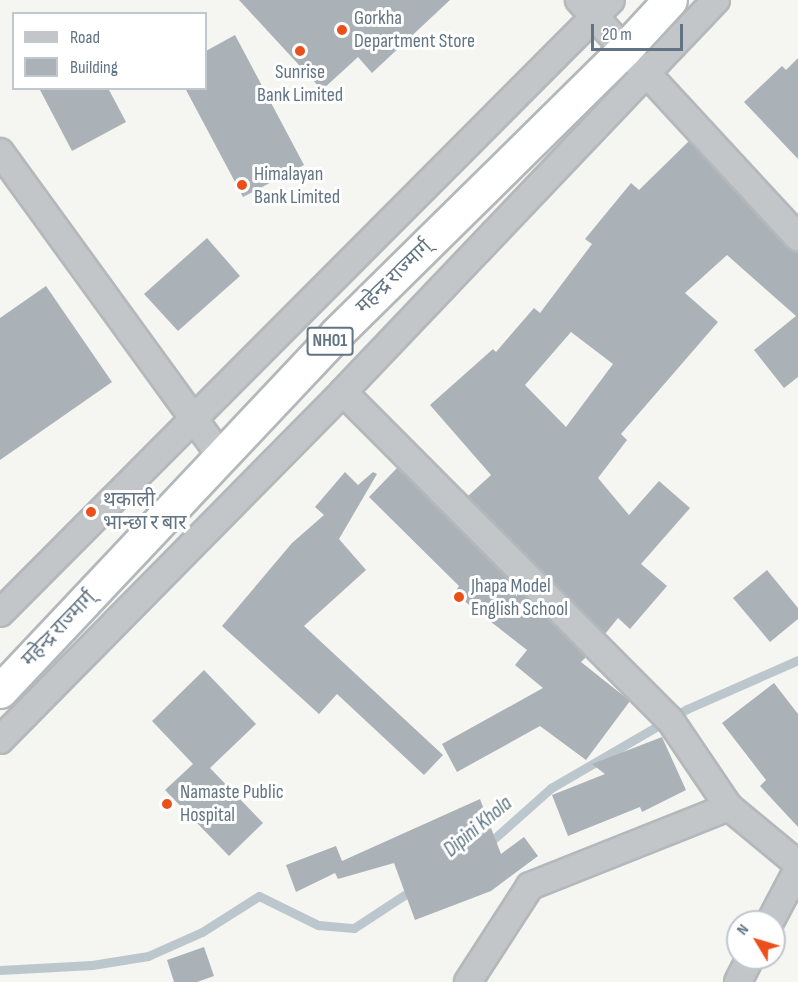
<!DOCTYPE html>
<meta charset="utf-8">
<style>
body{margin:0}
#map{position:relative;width:798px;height:982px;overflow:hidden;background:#f5f5f1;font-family:"Sofia Sans Condensed","Noto Sans Devanagari",sans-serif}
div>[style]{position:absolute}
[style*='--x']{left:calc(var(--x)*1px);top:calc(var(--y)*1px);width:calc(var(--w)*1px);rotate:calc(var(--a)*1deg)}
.stream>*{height:9px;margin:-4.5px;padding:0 4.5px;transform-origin:4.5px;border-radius:4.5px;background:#bbc7cc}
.building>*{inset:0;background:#aab2b8}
.roads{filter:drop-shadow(2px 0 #b4b8bb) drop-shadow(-2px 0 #b4b8bb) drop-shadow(0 2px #b4b8bb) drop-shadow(0 -2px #b4b8bb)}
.street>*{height:26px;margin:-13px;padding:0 13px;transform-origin:13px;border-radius:13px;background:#c2c6c9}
.highway>*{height:33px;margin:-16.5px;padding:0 16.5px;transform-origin:16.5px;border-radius:16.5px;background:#fff}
.dots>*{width:16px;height:16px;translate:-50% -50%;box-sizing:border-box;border:3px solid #fff;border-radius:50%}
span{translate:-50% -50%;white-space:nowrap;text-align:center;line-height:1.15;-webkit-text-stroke:6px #fff;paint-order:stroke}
.shield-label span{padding:2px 4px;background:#fff;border:2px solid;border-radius:4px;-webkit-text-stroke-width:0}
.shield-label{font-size:18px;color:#627484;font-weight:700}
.poi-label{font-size:20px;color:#627484}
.left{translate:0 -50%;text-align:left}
.street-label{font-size:20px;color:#627484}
.water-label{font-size:21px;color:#5e7781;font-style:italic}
.legend{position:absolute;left:12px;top:12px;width:195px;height:78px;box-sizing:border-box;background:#fff;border:2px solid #c0c7ce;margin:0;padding:8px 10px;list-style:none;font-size:18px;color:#627484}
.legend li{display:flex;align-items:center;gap:12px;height:30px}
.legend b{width:30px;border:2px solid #c0c7ce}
.north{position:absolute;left:726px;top:910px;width:60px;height:60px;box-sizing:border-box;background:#fff;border:2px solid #c0c7ce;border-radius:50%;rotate:308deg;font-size:16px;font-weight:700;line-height:24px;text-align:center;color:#627484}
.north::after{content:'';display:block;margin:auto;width:21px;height:27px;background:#ec501a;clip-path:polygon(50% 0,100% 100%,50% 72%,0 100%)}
.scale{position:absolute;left:591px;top:24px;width:92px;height:27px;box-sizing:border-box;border:3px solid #627484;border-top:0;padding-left:8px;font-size:18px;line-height:21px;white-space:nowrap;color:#627484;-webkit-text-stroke:4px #fff;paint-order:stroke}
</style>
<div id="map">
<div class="stream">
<div style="--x:488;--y:844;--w:84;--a:-41.6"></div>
<div style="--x:551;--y:788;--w:157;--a:-30.2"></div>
<div style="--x:687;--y:709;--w:121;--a:-23.8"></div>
<div style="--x:0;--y:970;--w:92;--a:-3.1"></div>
<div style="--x:92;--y:965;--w:57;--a:-9.1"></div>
<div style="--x:148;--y:956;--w:59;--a:-24"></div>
<div style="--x:202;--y:932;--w:67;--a:-32.3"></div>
<div style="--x:259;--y:896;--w:66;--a:26.2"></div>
<div style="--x:318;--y:925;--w:36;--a:5"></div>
<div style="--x:354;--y:928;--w:73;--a:-33.3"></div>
</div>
<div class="building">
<div style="clip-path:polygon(239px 0,450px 0,372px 73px,358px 57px,322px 90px)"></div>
<div style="clip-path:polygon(235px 35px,304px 165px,243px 197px,185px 88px,206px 88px,206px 51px)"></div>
<div style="clip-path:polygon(798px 58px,798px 159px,744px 102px,782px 66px,786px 70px)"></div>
<div style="clip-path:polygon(39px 88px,108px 88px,126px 122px,72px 151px)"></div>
<div style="clip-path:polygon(evenodd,689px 141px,787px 247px,798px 252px,798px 377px,784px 388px,754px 350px,796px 316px,727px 255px,685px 293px,718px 322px,621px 434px,627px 440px,598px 478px,629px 515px,659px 481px,690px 508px,641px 564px,667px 586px,630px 629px,618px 618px,605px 634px,468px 496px,491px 475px,430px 405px,493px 349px,496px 352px,534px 308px,540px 313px,592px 244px,585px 239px,631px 183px,639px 190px,689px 141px,571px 332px,613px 364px,566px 427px,525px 385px,571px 332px)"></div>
<div style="clip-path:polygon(207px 238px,240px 276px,178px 331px,144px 294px)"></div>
<div style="clip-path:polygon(46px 286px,112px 382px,0 460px,0 318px)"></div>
<div style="clip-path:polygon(397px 468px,586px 657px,581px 662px,630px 701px,586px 760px,540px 726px,457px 772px,442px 744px,543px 688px,515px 665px,527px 650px,454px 593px,459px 586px,369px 497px)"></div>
<div style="clip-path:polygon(345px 472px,358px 485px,373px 472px,377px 474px,339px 539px,366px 570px,304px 626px,443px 755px,424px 775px,337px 694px,319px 714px,222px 626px,292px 543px,324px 515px,315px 507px)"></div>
<div style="clip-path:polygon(767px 570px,798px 608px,798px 619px,770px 642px,733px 598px)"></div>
<div style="clip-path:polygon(204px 670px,256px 724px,210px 768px,263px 823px,229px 856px,165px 790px,193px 764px,152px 721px)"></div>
<div style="clip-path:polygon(774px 683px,798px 714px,798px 827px,760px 786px,766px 780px,722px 723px)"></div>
<div style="clip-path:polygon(662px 737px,686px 790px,642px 812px,640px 807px,568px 836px,552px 795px,605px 774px,592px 764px)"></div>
<div style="clip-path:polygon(480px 799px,501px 854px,524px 837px,538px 856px,491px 891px,415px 920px,394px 863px,338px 879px,335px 873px,296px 892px,286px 865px,336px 846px,342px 861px)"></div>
<div style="clip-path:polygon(204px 947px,214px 976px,197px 982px,174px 982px,167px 960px)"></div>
</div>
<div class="roads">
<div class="street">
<div style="--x:579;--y:0;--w:323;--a:47.3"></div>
<div style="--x:0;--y:152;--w:377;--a:54"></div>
<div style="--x:343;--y:392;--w:463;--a:45.1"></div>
<div style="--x:670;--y:720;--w:105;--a:55.9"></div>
<div style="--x:729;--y:807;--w:89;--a:39.6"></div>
<div style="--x:0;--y:613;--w:865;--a:-45.09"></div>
<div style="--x:0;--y:740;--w:489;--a:-45.4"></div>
<div style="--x:343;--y:392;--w:541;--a:-46.42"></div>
<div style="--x:770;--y:922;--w:60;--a:-62.2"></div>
<div style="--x:468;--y:982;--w:114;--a:-57.1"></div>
<div style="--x:530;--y:886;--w:214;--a:-21.7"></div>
<div style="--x:738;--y:982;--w:27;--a:-63"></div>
</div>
<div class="highway">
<div style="--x:0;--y:691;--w:490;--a:-46.7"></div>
<div style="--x:336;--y:334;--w:403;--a:-44.6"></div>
<div style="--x:623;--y:51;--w:69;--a:-47.3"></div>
</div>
</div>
<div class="dots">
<div style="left:342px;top:30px;background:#ec501a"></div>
<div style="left:300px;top:51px;background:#ec501a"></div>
<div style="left:242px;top:185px;background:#ec501a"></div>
<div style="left:91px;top:512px;background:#ec501a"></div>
<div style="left:459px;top:597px;background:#ec501a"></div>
<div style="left:167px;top:804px;background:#ec501a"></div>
</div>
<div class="shield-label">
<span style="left:330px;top:341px">NH01</span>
</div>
<div class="poi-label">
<span class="left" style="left:354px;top:30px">Gorkha<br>Department Store</span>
<span style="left:300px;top:84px">Sunrise<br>Bank Limited</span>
<span class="left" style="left:254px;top:186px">Himalayan<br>Bank Limited</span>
<span class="left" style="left:103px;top:512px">थकाली<br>भान्छा र बार</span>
<span class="left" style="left:471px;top:598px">Jhapa Model<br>English School</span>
<span class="left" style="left:180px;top:804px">Namaste Public<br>Hospital</span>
</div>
<div class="street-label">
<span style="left:394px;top:277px;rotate:-44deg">महेन्द्र राज्मार्ग्</span>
<span style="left:59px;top:629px;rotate:-46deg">महेन्द्र राज्मार्ग्</span>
</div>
<div class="water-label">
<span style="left:478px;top:827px;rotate:-40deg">Dipini Khola</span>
</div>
<ul class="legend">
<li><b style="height:8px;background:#c2c6c9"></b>Road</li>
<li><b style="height:16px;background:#aab2b8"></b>Building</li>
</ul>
<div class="north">N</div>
<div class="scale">20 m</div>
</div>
